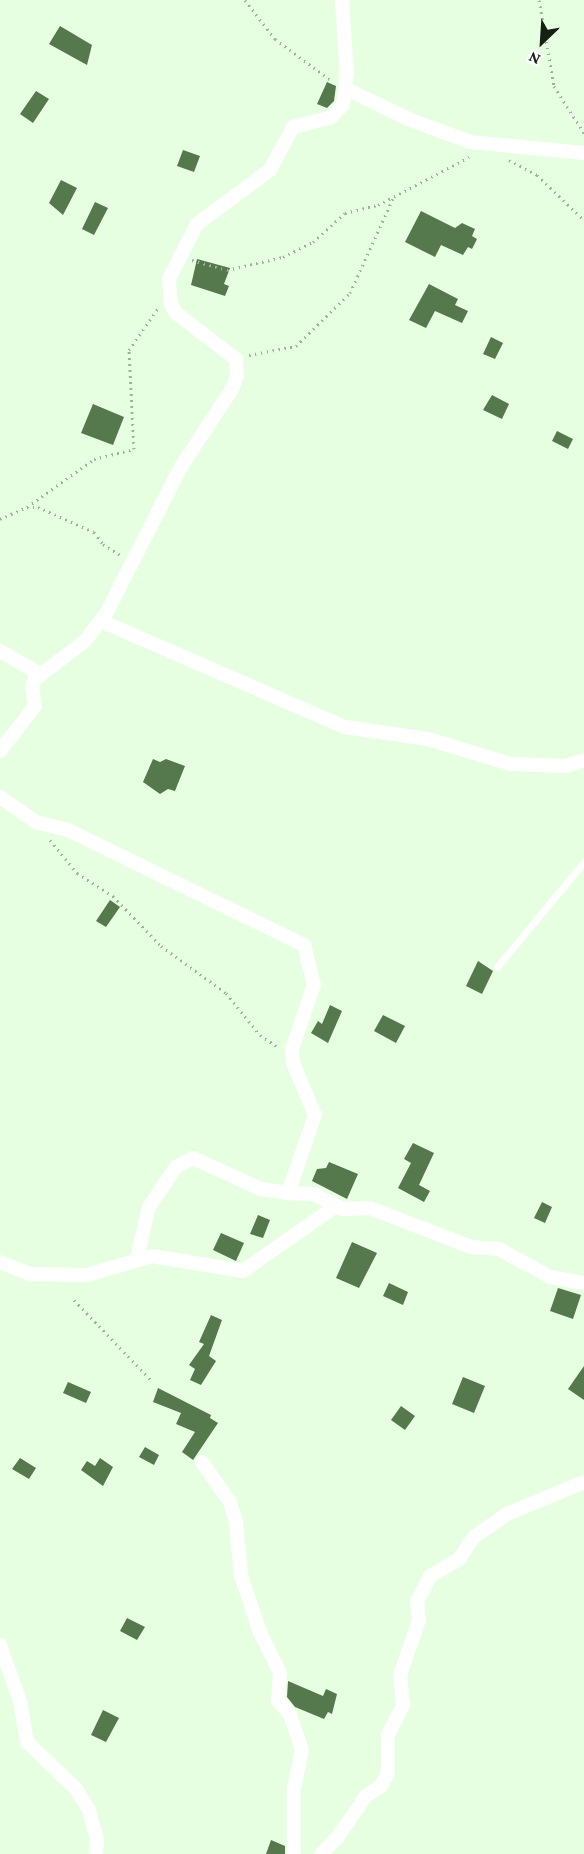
<!DOCTYPE html>
<style>
body{margin:0}
#map{position:relative;width:584px;height:1854px;overflow:hidden;background:#e7ffe1;font-family:"Crimson Pro",serif}
div>[style]{position:absolute}
[style*='--x']{left:calc(var(--x)*1px);top:calc(var(--y)*1px);width:calc(var(--w)*1px);rotate:calc(var(--a)*1deg)}
.building>*{inset:0;background:#55794c}
.path>*{height:3px;margin-top:-1.5px;transform-origin:0;background:repeating-linear-gradient(90deg,#9fb19a 0 1.5px,transparent 0 6px)}
.service>*{height:7px;margin:-3.5px;padding:0 3.5px;transform-origin:3.5px;border-radius:3.5px;background:#fff}
.minor>*{height:14px;margin:-7px;padding:0 7px;transform-origin:7px;border-radius:7px;background:#fff}
span{translate:-50% -50%;white-space:nowrap;text-align:center;line-height:1.15;-webkit-text-stroke:6px #fff;paint-order:stroke}
.north{position:absolute;left:512px;top:12px;width:60px;height:60px;-webkit-text-stroke:4px #fff;paint-order:stroke;rotate:205deg;font-size:16px;font-weight:700;line-height:24px;text-align:center;color:#171f15}
.north::after{content:'';display:block;margin:auto;width:21px;height:27px;background:#171f15;clip-path:polygon(50% 0,100% 100%,50% 72%,0 100%)}
</style>
<div id="map">
<div class="building">
<div style="clip-path:polygon(60px 26px,92px 45px,87px 65px,49px 44px)"></div>
<div style="clip-path:polygon(327px 82px,336px 86px,334px 101px,327px 108px,317px 104px)"></div>
<div style="clip-path:polygon(36px 91px,49px 99px,33px 123px,20px 114px)"></div>
<div style="clip-path:polygon(183px 150px,200px 156px,194px 172px,177px 166px)"></div>
<div style="clip-path:polygon(61px 180px,77px 188px,63px 215px,49px 203px)"></div>
<div style="clip-path:polygon(95px 202px,108px 208px,94px 235px,82px 229px)"></div>
<div style="clip-path:polygon(421px 211px,455px 228px,462px 223px,475px 229px,472px 236px,477px 239px,472px 249px,468px 247px,463px 255px,441px 245px,435px 257px,405px 242px)"></div>
<div style="clip-path:polygon(197px 259px,230px 268px,224px 284px,229px 286px,225px 296px,191px 285px)"></div>
<div style="clip-path:polygon(429px 284px,458px 299px,455px 305px,468px 311px,462px 323px,435px 311px,426px 328px,409px 320px)"></div>
<div style="clip-path:polygon(491px 337px,503px 343px,495px 359px,483px 354px)"></div>
<div style="clip-path:polygon(492px 395px,509px 404px,502px 419px,483px 410px)"></div>
<div style="clip-path:polygon(93px 404px,124px 417px,113px 445px,81px 433px)"></div>
<div style="clip-path:polygon(557px 431px,573px 439px,568px 449px,552px 441px)"></div>
<div style="clip-path:polygon(153px 759px,160px 762px,166px 759px,185px 766px,175px 791px,168px 789px,160px 794px,143px 782px)"></div>
<div style="clip-path:polygon(110px 900px,120px 907px,106px 927px,96px 921px)"></div>
<div style="clip-path:polygon(478px 961px,493px 971px,482px 994px,466px 986px)"></div>
<div style="clip-path:polygon(330px 1005px,342px 1011px,328px 1043px,311px 1033px,318px 1021px,322px 1024px)"></div>
<div style="clip-path:polygon(383px 1015px,405px 1026px,396px 1043px,374px 1031px)"></div>
<div style="clip-path:polygon(413px 1143px,434px 1153px,419px 1185px,430px 1191px,424px 1202px,398px 1188px,411px 1163px,404px 1159px)"></div>
<div style="clip-path:polygon(329px 1162px,358px 1174px,347px 1199px,312px 1181px,317px 1169px,326px 1168px)"></div>
<div style="clip-path:polygon(542px 1202px,552px 1207px,545px 1223px,534px 1218px)"></div>
<div style="clip-path:polygon(258px 1215px,270px 1220px,263px 1238px,250px 1234px)"></div>
<div style="clip-path:polygon(221px 1233px,244px 1243px,236px 1261px,213px 1250px)"></div>
<div style="clip-path:polygon(352px 1242px,377px 1253px,359px 1288px,336px 1278px)"></div>
<div style="clip-path:polygon(389px 1283px,408px 1292px,403px 1305px,383px 1296px)"></div>
<div style="clip-path:polygon(558px 1288px,581px 1295px,573px 1319px,550px 1311px)"></div>
<div style="clip-path:polygon(211px 1315px,222px 1320px,209px 1356px,216px 1361px,201px 1385px,190px 1380px,195px 1369px,189px 1365px,204px 1344px,199px 1342px)"></div>
<div style="clip-path:polygon(584px 1366px,584px 1400px,568px 1389px)"></div>
<div style="clip-path:polygon(463px 1377px,485px 1386px,474px 1413px,452px 1404px)"></div>
<div style="clip-path:polygon(68px 1382px,91px 1392px,86px 1403px,63px 1393px)"></div>
<div style="clip-path:polygon(158px 1388px,211px 1415px,210px 1418px,218px 1423px,193px 1460px,182px 1452px,195px 1432px,176px 1424px,181px 1413px,153px 1402px)"></div>
<div style="clip-path:polygon(401px 1406px,415px 1416px,405px 1430px,391px 1420px)"></div>
<div style="clip-path:polygon(145px 1447px,159px 1455px,154px 1465px,139px 1457px)"></div>
<div style="clip-path:polygon(20px 1458px,36px 1468px,29px 1479px,12px 1469px)"></div>
<div style="clip-path:polygon(100px 1458px,113px 1467px,103px 1486px,81px 1470px,87px 1461px,95px 1466px)"></div>
<div style="clip-path:polygon(127px 1618px,145px 1627px,137px 1640px,120px 1631px)"></div>
<div style="clip-path:polygon(288px 1681px,323px 1696px,326px 1689px,337px 1694px,332px 1714px,328px 1712px,324px 1719px,295px 1707px,287px 1697px)"></div>
<div style="clip-path:polygon(103px 1710px,119px 1718px,106px 1742px,91px 1735px)"></div>
<div style="clip-path:polygon(271px 1840px,285px 1846px,285px 1854px,266px 1854px)"></div>
</div>
<div class="path">
<div style="--x:245;--y:0;--w:49;--a:52.4"></div>
<div style="--x:275;--y:39;--w:71;--a:36.4"></div>
<div style="--x:539;--y:0;--w:87;--a:80.1"></div>
<div style="--x:554;--y:86;--w:56;--a:57.4"></div>
<div style="--x:509;--y:160;--w:32;--a:28"></div>
<div style="--x:537;--y:175;--w:65;--a:43.8"></div>
<div style="--x:192;--y:260;--w:36;--a:16"></div>
<div style="--x:227;--y:270;--w:57;--a:-13.1"></div>
<div style="--x:283;--y:257;--w:34;--a:-27"></div>
<div style="--x:313;--y:242;--w:43;--a:-42.2"></div>
<div style="--x:345;--y:213;--w:34;--a:-14"></div>
<div style="--x:378;--y:205;--w:103;--a:-27.8"></div>
<div style="--x:249;--y:355;--w:48;--a:-10.8"></div>
<div style="--x:296;--y:346;--w:76;--a:-44.5"></div>
<div style="--x:350;--y:293;--w:107;--a:-65.6"></div>
<div style="--x:27;--y:507;--w:82;--a:-35.6"></div>
<div style="--x:94;--y:459;--w:41;--a:-14"></div>
<div style="--x:134;--y:449;--w:99;--a:-92.9"></div>
<div style="--x:129;--y:350;--w:51;--a:-55.4"></div>
<div style="--x:0;--y:519;--w:30;--a:-24"></div>
<div style="--x:27;--y:507;--w:11;--a:0"></div>
<div style="--x:38;--y:507;--w:61;--a:24.1"></div>
<div style="--x:94;--y:532;--w:15;--a:53"></div>
<div style="--x:103;--y:544;--w:22;--a:32"></div>
<div style="--x:50;--y:840;--w:43;--a:50.7"></div>
<div style="--x:77;--y:873;--w:43;--a:32.6"></div>
<div style="--x:113;--y:896;--w:69;--a:46.2"></div>
<div style="--x:161;--y:946;--w:80;--a:35.9"></div>
<div style="--x:226;--y:993;--w:54;--a:51"></div>
<div style="--x:260;--y:1035;--w:22;--a:34"></div>
<div style="--x:74;--y:1300;--w:111;--a:46.1"></div>
</div>
<div class="service">
<div style="--x:497;--y:967;--w:136;--a:-50.4"></div>
</div>
<div class="minor">
<div style="--x:346;--y:89;--w:74;--a:25.5"></div>
<div style="--x:413;--y:121;--w:62;--a:19.9"></div>
<div style="--x:471;--y:142;--w:114;--a:5.6"></div>
<div style="--x:101;--y:621;--w:266;--a:23.5"></div>
<div style="--x:345;--y:727;--w:84;--a:8.2"></div>
<div style="--x:428;--y:739;--w:87;--a:16.8"></div>
<div style="--x:511;--y:764;--w:55;--a:2.1"></div>
<div style="--x:566;--y:766;--w:19;--a:-18"></div>
<div style="--x:0;--y:651;--w:46;--a:29.9"></div>
<div style="--x:0;--y:751;--w:57;--a:-52.1"></div>
<div style="--x:35;--y:706;--w:19;--a:-99"></div>
<div style="--x:32;--y:687;--w:9;--a:-69"></div>
<div style="--x:35;--y:679;--w:63;--a:-37.2"></div>
<div style="--x:85;--y:641;--w:36;--a:-53"></div>
<div style="--x:107;--y:612;--w:163;--a:-63"></div>
<div style="--x:181;--y:467;--w:93;--a:-56.8"></div>
<div style="--x:232;--y:389;--w:14;--a:-69"></div>
<div style="--x:237;--y:376;--w:17;--a:-93"></div>
<div style="--x:236;--y:359;--w:76;--a:-142.5"></div>
<div style="--x:176;--y:313;--w:10;--a:-119"></div>
<div style="--x:171;--y:304;--w:25;--a:-95"></div>
<div style="--x:169;--y:279;--w:62;--a:-63"></div>
<div style="--x:197;--y:224;--w:91;--a:-36.5"></div>
<div style="--x:270;--y:170;--w:49;--a:-61.9"></div>
<div style="--x:293;--y:127;--w:38;--a:-14"></div>
<div style="--x:330;--y:118;--w:18;--a:-45"></div>
<div style="--x:343;--y:105;--w:31;--a:-83"></div>
<div style="--x:347;--y:74;--w:74;--a:-93.9"></div>
<div style="--x:0;--y:797;--w:44;--a:34.8"></div>
<div style="--x:36;--y:822;--w:33;--a:14"></div>
<div style="--x:68;--y:830;--w:263;--a:26"></div>
<div style="--x:304;--y:945;--w:41;--a:76"></div>
<div style="--x:314;--y:985;--w:68;--a:109"></div>
<div style="--x:292;--y:1049;--w:14;--a:86"></div>
<div style="--x:293;--y:1063;--w:56;--a:67.1"></div>
<div style="--x:315;--y:1115;--w:83;--a:109.1"></div>
<div style="--x:288;--y:1193;--w:26;--a:2"></div>
<div style="--x:314;--y:1194;--w:32;--a:28"></div>
<div style="--x:342;--y:1209;--w:28;--a:-2"></div>
<div style="--x:370;--y:1208;--w:108;--a:21.1"></div>
<div style="--x:471;--y:1247;--w:28;--a:4"></div>
<div style="--x:499;--y:1249;--w:58;--a:28.8"></div>
<div style="--x:550;--y:1277;--w:35;--a:10"></div>
<div style="--x:137;--y:1258;--w:52;--a:-76.8"></div>
<div style="--x:149;--y:1207;--w:48;--a:-56"></div>
<div style="--x:176;--y:1167;--w:19;--a:-28"></div>
<div style="--x:193;--y:1158;--w:75;--a:24.5"></div>
<div style="--x:261;--y:1189;--w:27;--a:8"></div>
<div style="--x:0;--y:1262;--w:31;--a:22"></div>
<div style="--x:29;--y:1274;--w:58;--a:1"></div>
<div style="--x:87;--y:1275;--w:68;--a:-16.3"></div>
<div style="--x:152;--y:1256;--w:92;--a:9.4"></div>
<div style="--x:243;--y:1271;--w:113;--a:-35"></div>
<div style="--x:202;--y:1462;--w:49;--a:55"></div>
<div style="--x:230;--y:1502;--w:21;--a:73"></div>
<div style="--x:236;--y:1522;--w:53;--a:84.6"></div>
<div style="--x:241;--y:1575;--w:60;--a:71.6"></div>
<div style="--x:260;--y:1632;--w:46;--a:64"></div>
<div style="--x:280;--y:1673;--w:27;--a:94"></div>
<div style="--x:278;--y:1700;--w:19;--a:51"></div>
<div style="--x:290;--y:1715;--w:36;--a:71"></div>
<div style="--x:302;--y:1749;--w:41;--a:101.3"></div>
<div style="--x:294;--y:1789;--w:65;--a:90"></div>
<div style="--x:0;--y:1645;--w:59;--a:70.3"></div>
<div style="--x:20;--y:1701;--w:42;--a:80.3"></div>
<div style="--x:27;--y:1742;--w:68;--a:43.8"></div>
<div style="--x:76;--y:1789;--w:25;--a:58"></div>
<div style="--x:89;--y:1810;--w:30;--a:75"></div>
<div style="--x:97;--y:1839;--w:15;--a:94"></div>
<div style="--x:321;--y:1854;--w:23;--a:-45"></div>
<div style="--x:337;--y:1838;--w:51;--a:-55.4"></div>
<div style="--x:366;--y:1796;--w:18;--a:-34"></div>
<div style="--x:381;--y:1786;--w:15;--a:-62"></div>
<div style="--x:388;--y:1773;--w:38;--a:-90"></div>
<div style="--x:388;--y:1735;--w:34;--a:-63"></div>
<div style="--x:403;--y:1705;--w:30;--a:-96"></div>
<div style="--x:400;--y:1675;--w:58;--a:-70.9"></div>
<div style="--x:419;--y:1620;--w:18;--a:-96"></div>
<div style="--x:417;--y:1602;--w:29;--a:-63"></div>
<div style="--x:430;--y:1576;--w:34;--a:-30"></div>
<div style="--x:459;--y:1559;--w:27;--a:-56"></div>
<div style="--x:474;--y:1537;--w:40;--a:-34.9"></div>
<div style="--x:507;--y:1514;--w:83;--a:-22.6"></div>
</div>
<div class="north">N</div>
</div>
